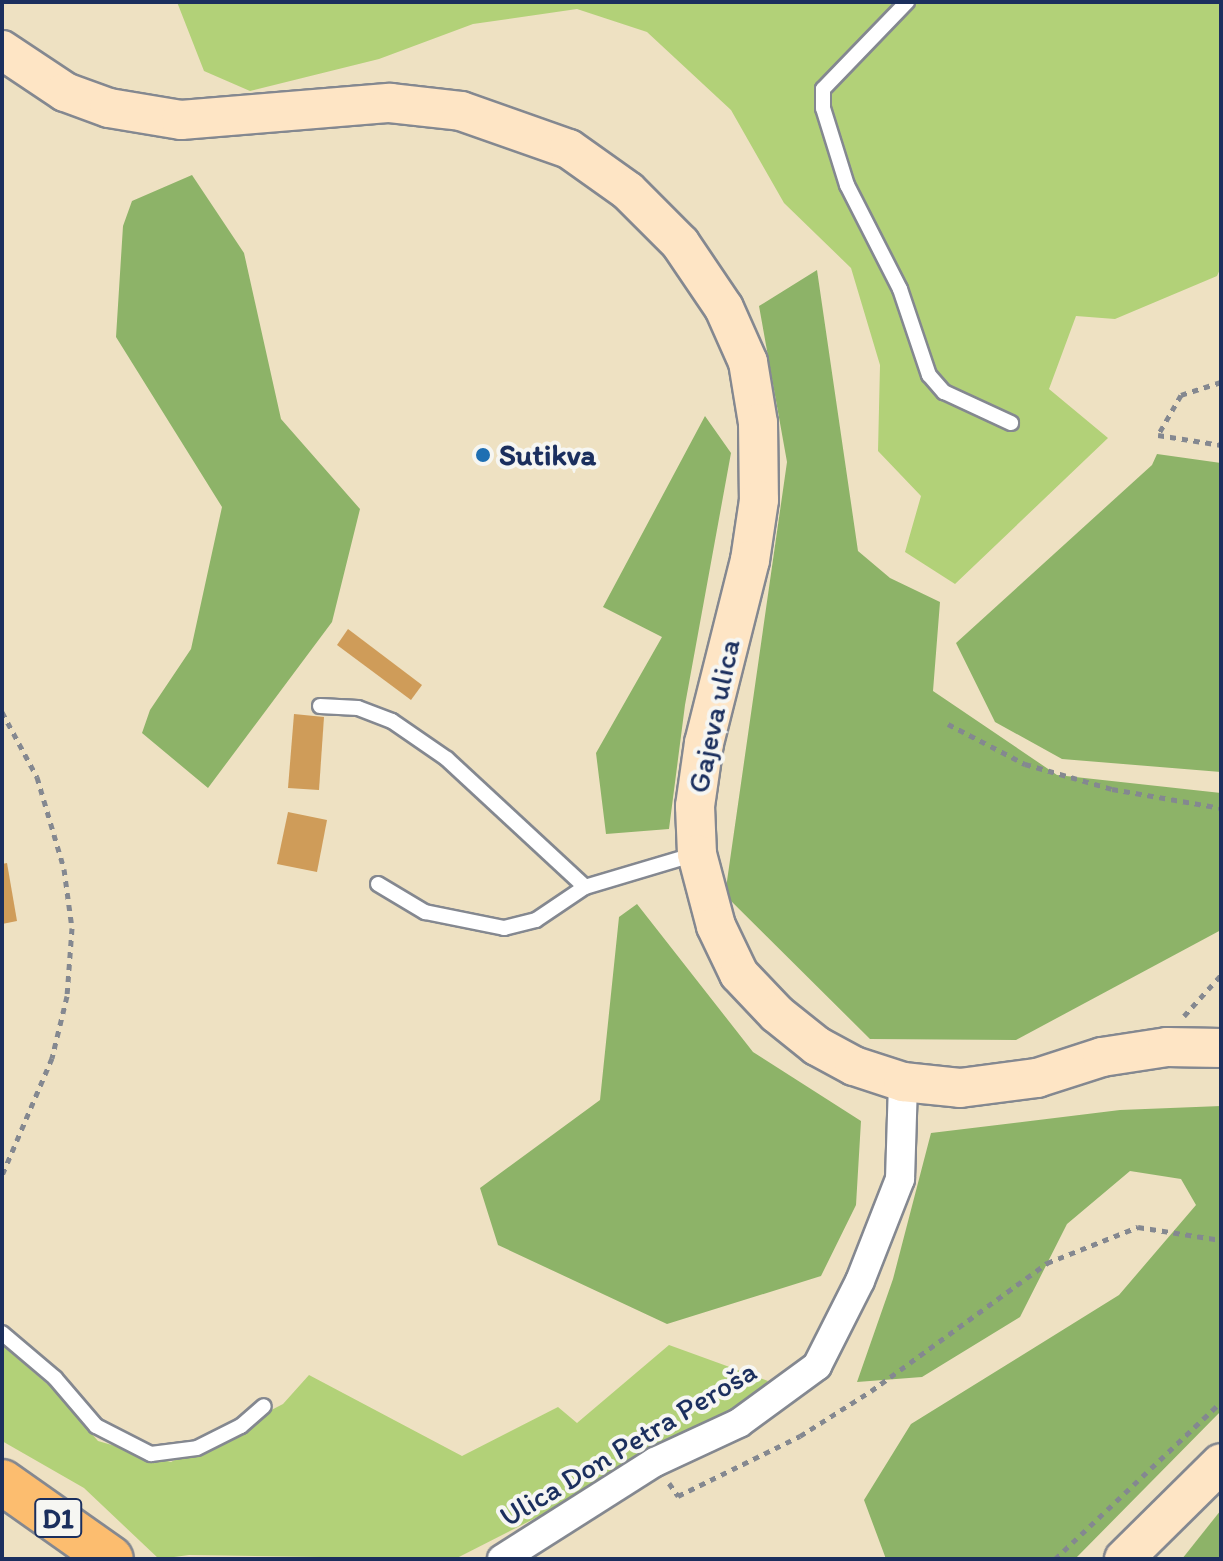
<!DOCTYPE html>
<meta charset="utf-8">
<style>
body{margin:0}
#map{position:relative;width:1223px;height:1561px;overflow:hidden;background:#eee1c2;font-family:Itim,sans-serif}
div>[style]{position:absolute}
[style*='--x']{left:calc(var(--x)*1px);top:calc(var(--y)*1px);width:calc(var(--w)*1px);rotate:calc(var(--a)*1deg)}
.green>*{inset:0;background:#b2d178}
.forest>*{inset:0;background:#8db368}
.building>*{inset:0;background:#cf9c59}
.path>*{height:5px;margin-top:-2.5px;transform-origin:0;background:repeating-linear-gradient(90deg,#848890 0 6px,transparent 0 12px)}
.roads{filter:drop-shadow(2px 0 #848890) drop-shadow(-2px 0 #848890) drop-shadow(0 2px #848890) drop-shadow(0 -2px #848890)}
.lane>*{height:14px;margin:-7px;padding:0 7px;transform-origin:7px;border-radius:7px;background:#fff}
.street>*{height:28px;margin:-14px;padding:0 14px;transform-origin:14px;border-radius:14px;background:#fff}
.secondary>*{height:38px;margin:-19px;padding:0 19px;transform-origin:19px;border-radius:19px;background:#fee5c5}
.highway>*{height:44px;margin:-22px;padding:0 22px;transform-origin:22px;border-radius:22px;background:#fcbd6f}
.dots>*{width:22px;height:22px;translate:-50% -50%;box-sizing:border-box;border:4px solid #f6f6f2;border-radius:50%}
span{translate:-50% -50%;white-space:nowrap;text-align:center;line-height:1.15;-webkit-text-stroke:8px #f6f6f2;paint-order:stroke}
.shield-label span{padding:2px 6px;background:#f6f6f2;border:2px solid;border-radius:6px;-webkit-text-stroke-width:0}
.shield-label{font-size:28px;color:#1b2f5e;font-weight:700}
.poi-label{font-size:30px;color:#1b2f5e;font-weight:700}
.left{translate:0 -50%;text-align:left}
.street-label{font-size:30px;color:#1b2f5e}
.frame{position:absolute;inset:0;border:4px solid #1b2f5e;pointer-events:none}
</style>
<div id="map">
<div class="green">
<div style="clip-path:polygon(177px 2px,1221px 2px,1221px 267px,1217px 276px,1115px 319px,1076px 316px,1049px 389px,1108px 438px,955px 584px,905px 552px,921px 496px,878px 451px,880px 365px,851px 268px,784px 203px,731px 110px,647px 32px,577px 9px,473px 24px,379px 59px,250px 91px,204px 71px)"></div>
<div style="clip-path:polygon(2px 1345px,53px 1389px,98px 1441px,171px 1462px,283px 1404px,309px 1375px,462px 1456px,558px 1407px,577px 1423px,669px 1345px,768px 1381px,732px 1418px,455px 1559px,189px 1555px,159px 1559px,84px 1488px,2px 1441px)"></div>
</div>
<div class="forest">
<div style="clip-path:polygon(192px 175px,244px 253px,281px 419px,360px 509px,332px 622px,208px 788px,142px 733px,150px 710px,191px 649px,222px 507px,116px 337px,123px 226px,132px 201px)"></div>
<div style="clip-path:polygon(817px 270px,858px 551px,890px 578px,940px 602px,933px 691px,1057px 775px,1221px 793px,1221px 930px,1016px 1040px,870px 1039px,725px 895px,787px 462px,759px 306px)"></div>
<div style="clip-path:polygon(705px 416px,731px 453px,685px 705px,669px 829px,606px 834px,596px 753px,662px 637px,603px 607px)"></div>
<div style="clip-path:polygon(1157px 454px,1221px 463px,1221px 772px,1062px 759px,995px 722px,956px 643px,1152px 465px)"></div>
<div style="clip-path:polygon(637px 904px,753px 1052px,861px 1121px,856px 1205px,821px 1276px,667px 1324px,498px 1245px,480px 1188px,600px 1100px,619px 917px)"></div>
<div style="clip-path:polygon(1221px 1106px,1221px 1411px,1075px 1559px,886px 1559px,864px 1500px,911px 1424px,1119px 1295px,1196px 1205px,1181px 1179px,1130px 1171px,1067px 1224px,1020px 1317px,922px 1377px,857px 1382px,893px 1279px,931px 1133px,1120px 1110px)"></div>
<div style="clip-path:polygon(1221px 1510px,1221px 1559px,1182px 1559px)"></div>
</div>
<div class="building">
<div style="clip-path:polygon(348px 629px,422px 685px,411px 700px,337px 645px)"></div>
<div style="clip-path:polygon(294px 714px,324px 717px,319px 790px,288px 788px)"></div>
<div style="clip-path:polygon(288px 812px,327px 820px,317px 872px,277px 864px)"></div>
<div style="clip-path:polygon(7px 863px,17px 921px,2px 924px,2px 864px)"></div>
</div>
<div class="path">
<div style="--x:1221;--y:382;--w:42;--a:162"></div>
<div style="--x:1181;--y:395;--w:46;--a:119.9"></div>
<div style="--x:1158;--y:435;--w:64;--a:9"></div>
<div style="--x:2;--y:712;--w:74;--a:61.7"></div>
<div style="--x:37;--y:777;--w:96;--a:73.6"></div>
<div style="--x:64;--y:869;--w:60;--a:82.3"></div>
<div style="--x:72;--y:928;--w:68;--a:94.2"></div>
<div style="--x:67;--y:996;--w:64;--a:103.6"></div>
<div style="--x:52;--y:1058;--w:127;--a:113.1"></div>
<div style="--x:948;--y:724;--w:87;--a:27.5"></div>
<div style="--x:1025;--y:764;--w:91;--a:16"></div>
<div style="--x:1112;--y:789;--w:111;--a:9.9"></div>
<div style="--x:1184;--y:1016;--w:55;--a:-47.9"></div>
<div style="--x:669;--y:1483;--w:16;--a:55"></div>
<div style="--x:678;--y:1496;--w:136;--a:-26.2"></div>
<div style="--x:800;--y:1436;--w:84;--a:-32.4"></div>
<div style="--x:871;--y:1391;--w:218;--a:-36"></div>
<div style="--x:1047;--y:1263;--w:98;--a:-21.6"></div>
<div style="--x:1138;--y:1227;--w:84;--a:8.9"></div>
<div style="--x:1055;--y:1559;--w:228;--a:-43.4"></div>
</div>
<div class="roads">
<div class="lane">
<div style="--x:907;--y:2;--w:121;--a:134"></div>
<div style="--x:823;--y:89;--w:19;--a:90"></div>
<div style="--x:823;--y:108;--w:81;--a:72.7"></div>
<div style="--x:847;--y:185;--w:117;--a:63"></div>
<div style="--x:900;--y:289;--w:91;--a:71.4"></div>
<div style="--x:929;--y:375;--w:23;--a:49"></div>
<div style="--x:944;--y:392;--w:74;--a:24.8"></div>
<div style="--x:320;--y:706;--w:38;--a:3"></div>
<div style="--x:358;--y:708;--w:36;--a:21"></div>
<div style="--x:392;--y:721;--w:67;--a:34.6"></div>
<div style="--x:447;--y:759;--w:188;--a:42.8"></div>
<div style="--x:378;--y:884;--w:55;--a:30.8"></div>
<div style="--x:425;--y:912;--w:81;--a:11.4"></div>
<div style="--x:504;--y:928;--w:33;--a:-14"></div>
<div style="--x:536;--y:920;--w:59;--a:-34"></div>
<div style="--x:585;--y:887;--w:116;--a:-16.6"></div>
<div style="--x:2;--y:1333;--w:70;--a:40.3"></div>
<div style="--x:55;--y:1378;--w:63;--a:49.5"></div>
<div style="--x:96;--y:1426;--w:62;--a:27"></div>
<div style="--x:151;--y:1454;--w:46;--a:-7.4"></div>
<div style="--x:197;--y:1448;--w:49;--a:-26.6"></div>
<div style="--x:241;--y:1426;--w:30;--a:-41"></div>
</div>
<div class="street">
<div style="--x:502;--y:1559;--w:181;--a:-32.4"></div>
<div style="--x:655;--y:1462;--w:93;--a:-24.9"></div>
<div style="--x:739;--y:1423;--w:97;--a:-36.2"></div>
<div style="--x:817;--y:1366;--w:95;--a:-63.2"></div>
<div style="--x:860;--y:1281;--w:110;--a:-68.6"></div>
<div style="--x:900;--y:1179;--w:97;--a:-88.2"></div>
</div>
<div class="secondary">
<div style="--x:2;--y:50;--w:76;--a:33.7"></div>
<div style="--x:65;--y:92;--w:47;--a:20"></div>
<div style="--x:109;--y:108;--w:73;--a:9.5"></div>
<div style="--x:181;--y:120;--w:210;--a:-4.7"></div>
<div style="--x:390;--y:103;--w:71;--a:6.4"></div>
<div style="--x:461;--y:111;--w:114;--a:19.4"></div>
<div style="--x:569;--y:149;--w:72;--a:35.4"></div>
<div style="--x:628;--y:191;--w:74;--a:45"></div>
<div style="--x:680;--y:243;--w:78;--a:55.9"></div>
<div style="--x:724;--y:308;--w:59;--a:66"></div>
<div style="--x:748;--y:362;--w:62;--a:80.7"></div>
<div style="--x:758;--y:423;--w:77;--a:89.3"></div>
<div style="--x:759;--y:500;--w:61;--a:98.5"></div>
<div style="--x:750;--y:560;--w:189;--a:104.1"></div>
<div style="--x:704;--y:743;--w:64;--a:98.1"></div>
<div style="--x:695;--y:806;--w:48;--a:87.6"></div>
<div style="--x:697;--y:854;--w:74;--a:75.2"></div>
<div style="--x:716;--y:926;--w:53;--a:64.4"></div>
<div style="--x:739;--y:974;--w:55;--a:46.5"></div>
<div style="--x:777;--y:1014;--w:51;--a:38.7"></div>
<div style="--x:817;--y:1046;--w:42;--a:28.4"></div>
<div style="--x:854;--y:1066;--w:52;--a:18.1"></div>
<div style="--x:903;--y:1082;--w:57;--a:6"></div>
<div style="--x:960;--y:1088;--w:78;--a:-7.4"></div>
<div style="--x:1037;--y:1078;--w:68;--a:-17.9"></div>
<div style="--x:1102;--y:1057;--w:66;--a:-8.7"></div>
<div style="--x:1167;--y:1047;--w:54;--a:1.1"></div>
<div style="--x:1124;--y:1559;--w:136;--a:-44.7"></div>
</div>
<div class="highway">
<div style="--x:2;--y:1482;--w:133;--a:35.2"></div>
</div>
</div>
<div class="dots">
<div style="left:483px;top:455px;background:#1f6fb2"></div>
</div>
<div class="shield-label">
<span style="left:58px;top:1518px">D1</span>
</div>
<div class="poi-label">
<span class="left" style="left:499px;top:455px">Sutikva</span>
</div>
<div class="street-label">
<span style="left:714px;top:716px;rotate:-78deg">Gajeva ulica</span>
<span style="left:628px;top:1444px;rotate:-31deg">Ulica Don Petra Peroša</span>
</div>
<div class="frame"></div>
</div>
